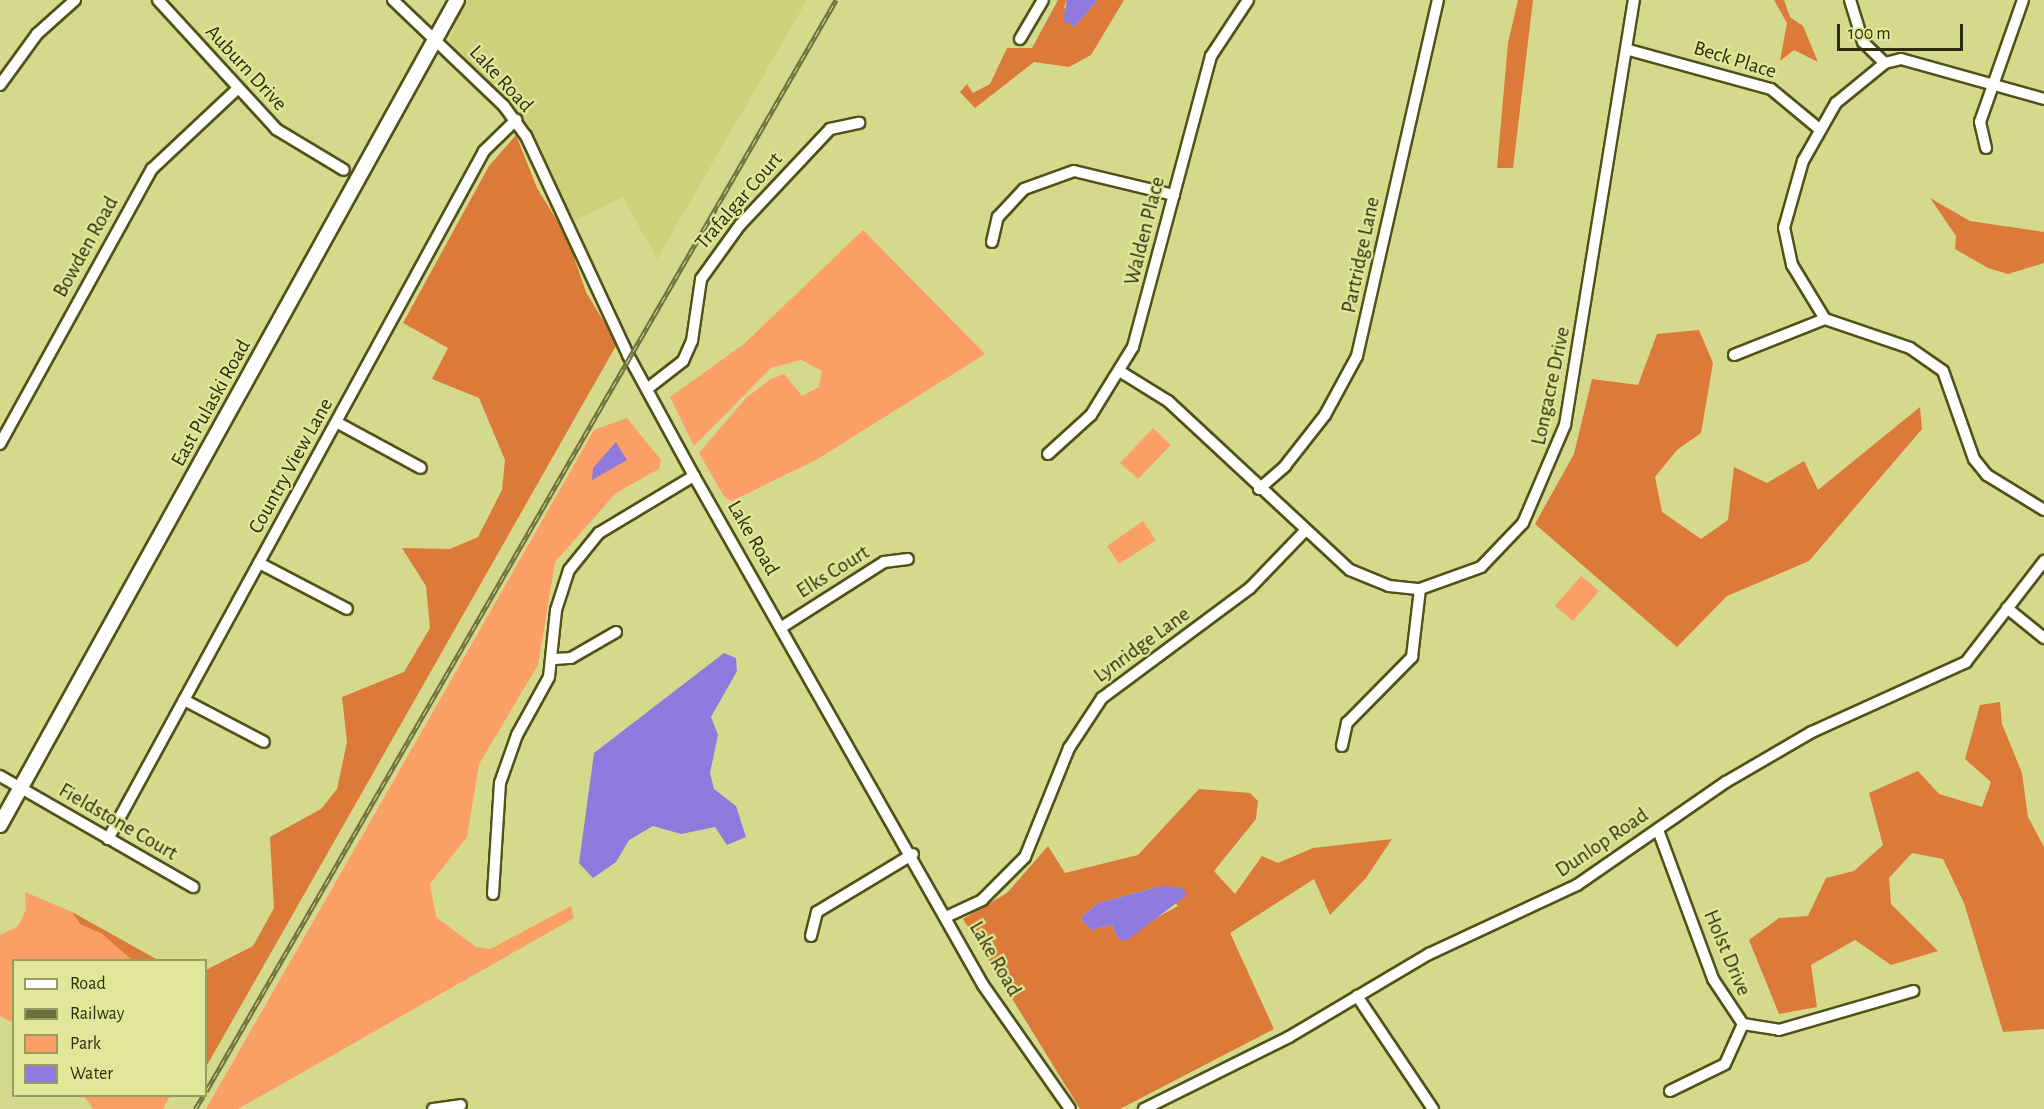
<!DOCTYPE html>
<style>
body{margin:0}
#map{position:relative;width:2044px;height:1109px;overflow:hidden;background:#d5d98c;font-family:"Alegreya Sans",sans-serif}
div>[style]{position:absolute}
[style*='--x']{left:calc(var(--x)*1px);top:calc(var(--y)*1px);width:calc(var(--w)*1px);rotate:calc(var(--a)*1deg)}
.built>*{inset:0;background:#cdd17b}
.green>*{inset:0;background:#fc9f67}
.forest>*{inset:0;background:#dc7a39}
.water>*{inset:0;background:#8e7add}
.roads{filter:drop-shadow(2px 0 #515218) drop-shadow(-2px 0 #515218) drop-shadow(0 2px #515218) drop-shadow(0 -2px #515218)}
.minor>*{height:10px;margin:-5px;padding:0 5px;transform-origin:5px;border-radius:5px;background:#fff}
.major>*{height:14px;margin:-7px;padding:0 7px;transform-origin:7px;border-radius:7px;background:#fff}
.rail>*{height:4.5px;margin-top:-2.25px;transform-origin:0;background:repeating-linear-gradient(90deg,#e2e699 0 7px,#6e703f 0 14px);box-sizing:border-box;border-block:2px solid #6e703f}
span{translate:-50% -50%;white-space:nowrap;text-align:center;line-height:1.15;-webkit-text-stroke:4.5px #e2e699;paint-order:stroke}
.street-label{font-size:21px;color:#2c2d0d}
.legend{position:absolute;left:12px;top:959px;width:195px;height:138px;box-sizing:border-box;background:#e2e699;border:2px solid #999c61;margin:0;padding:8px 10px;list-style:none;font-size:18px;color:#2c2d0d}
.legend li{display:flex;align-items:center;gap:12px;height:30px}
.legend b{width:30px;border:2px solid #999c61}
.scale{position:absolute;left:1837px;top:24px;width:126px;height:27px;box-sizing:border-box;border:3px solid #2c2d0d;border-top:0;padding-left:8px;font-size:18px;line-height:21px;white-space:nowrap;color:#2c2d0d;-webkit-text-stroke:4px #e2e699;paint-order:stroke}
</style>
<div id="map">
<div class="built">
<div style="clip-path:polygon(465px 0,807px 0,657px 259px,623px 197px,574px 221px,529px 129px,449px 41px)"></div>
</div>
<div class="green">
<div style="clip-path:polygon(863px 230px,985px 354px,816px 460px,732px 501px,725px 498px,699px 453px,746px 398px,771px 379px,784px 374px,802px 396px,819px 387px,822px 371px,801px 360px,771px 368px,694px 446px,670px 397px,744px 344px)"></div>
<div style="clip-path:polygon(627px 418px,661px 460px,659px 469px,616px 493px,555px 562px,538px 665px,479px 764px,467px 837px,430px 884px,436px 917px,476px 947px,490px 949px,571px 906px,574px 918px,238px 1109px,206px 1109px,594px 430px)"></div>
<div style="clip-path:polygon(1153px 428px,1171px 445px,1138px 479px,1120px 463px)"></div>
<div style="clip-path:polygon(1143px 521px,1156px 540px,1119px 564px,1107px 546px)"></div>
<div style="clip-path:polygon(1581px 576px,1599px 591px,1573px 621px,1555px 606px)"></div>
<div style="clip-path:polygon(25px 892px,72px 912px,80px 924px,102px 934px,132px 960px,14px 960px,13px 1023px,0 1016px,0 935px,18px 926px,26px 910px)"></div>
<div style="clip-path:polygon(84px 1096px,170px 1096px,163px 1109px,93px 1109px)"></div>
</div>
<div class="forest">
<div style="clip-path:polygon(1058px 0,1067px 0,1064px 7px,1075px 27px,1097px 0,1124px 0,1091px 55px,1069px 67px,1034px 62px,975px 108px,960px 92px,967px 84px,973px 93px,990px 84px,1007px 48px,1032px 48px)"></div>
<div style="clip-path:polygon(1518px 0,1533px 0,1513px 168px,1497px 168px,1508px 43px)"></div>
<div style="clip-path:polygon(1774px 0,1784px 0,1790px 17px,1803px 26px,1818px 62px,1794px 50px,1780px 61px,1787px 23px)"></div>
<div style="clip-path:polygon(516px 135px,537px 188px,567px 237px,586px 292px,617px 344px,206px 1067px,206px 970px,253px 946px,274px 908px,270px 837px,321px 809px,337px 789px,347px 742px,342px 697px,404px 672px,430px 628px,426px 586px,402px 548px,450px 549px,478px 537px,502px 490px,505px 460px,479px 398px,432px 379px,448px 348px,403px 323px,489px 166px)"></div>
<div style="clip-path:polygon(1930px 198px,1970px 221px,2044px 232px,2044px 263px,2008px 274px,1988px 268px,1955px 249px,1956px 236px)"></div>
<div style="clip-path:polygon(1699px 330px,1713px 363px,1701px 433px,1677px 450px,1655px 477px,1662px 512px,1701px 539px,1728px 520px,1734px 467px,1767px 483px,1804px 461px,1818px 490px,1920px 407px,1922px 429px,1809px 561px,1727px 596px,1677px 647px,1535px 524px,1574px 454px,1592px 379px,1638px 385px,1657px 334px)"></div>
<div style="clip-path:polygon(2000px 702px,2002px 724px,2022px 773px,2028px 817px,2044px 847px,2044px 1029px,2003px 1032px,1964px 903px,1943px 859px,1912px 853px,1889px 878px,1891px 904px,1938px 951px,1891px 965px,1855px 940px,1811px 965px,1817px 1007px,1779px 1014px,1749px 940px,1779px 918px,1808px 916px,1826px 878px,1854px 871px,1883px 845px,1869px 793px,1918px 771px,1939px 794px,1982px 807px,1991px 782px,1965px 759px,1980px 705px)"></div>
<div style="clip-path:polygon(evenodd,1199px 789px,1250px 793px,1258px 801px,1256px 819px,1214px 871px,1235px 894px,1262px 856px,1278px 863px,1313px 848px,1392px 839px,1366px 878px,1330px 915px,1314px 879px,1230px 933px,1274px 1029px,1120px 1109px,1080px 1109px,963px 919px,1007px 893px,1048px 846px,1065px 873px,1138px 855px,1199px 789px,1161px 886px,1178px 906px,1118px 939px,1112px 925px,1091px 930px,1080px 918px,1098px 903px,1161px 886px)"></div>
<div style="clip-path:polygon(72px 912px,158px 960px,132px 960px,102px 934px,80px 924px)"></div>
</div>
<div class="water">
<div style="clip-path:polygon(1067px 0,1097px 0,1075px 27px,1063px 20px)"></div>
<div style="clip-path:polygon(616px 442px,627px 460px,592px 480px,593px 468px)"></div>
<div style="clip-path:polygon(724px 653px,736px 658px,737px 671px,711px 717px,718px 735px,710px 773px,714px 789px,736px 806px,746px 837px,727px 845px,715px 827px,681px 834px,653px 826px,629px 840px,616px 862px,593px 878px,579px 863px,594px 753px)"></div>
<div style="clip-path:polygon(1161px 886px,1182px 888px,1187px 895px,1126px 941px,1118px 939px,1112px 925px,1091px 930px,1080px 918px,1098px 903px)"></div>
</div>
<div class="roads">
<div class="minor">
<div style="--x:158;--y:0;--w:175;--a:47.5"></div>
<div style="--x:276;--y:129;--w:79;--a:31.1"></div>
<div style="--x:393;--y:0;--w:153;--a:43.7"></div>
<div style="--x:504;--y:106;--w:37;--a:54"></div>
<div style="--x:526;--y:136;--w:242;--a:65"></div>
<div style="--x:628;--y:355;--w:138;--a:61.4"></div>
<div style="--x:694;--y:476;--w:585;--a:60.41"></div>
<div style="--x:983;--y:985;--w:151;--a:54.9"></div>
<div style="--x:1850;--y:0;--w:44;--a:72.8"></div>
<div style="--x:1863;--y:42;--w:30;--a:44"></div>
<div style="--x:1020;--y:39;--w:45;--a:-59.5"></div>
<div style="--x:1629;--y:50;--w:147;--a:15.4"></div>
<div style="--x:1771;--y:89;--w:61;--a:39.7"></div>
<div style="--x:0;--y:85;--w:63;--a:-54"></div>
<div style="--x:37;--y:34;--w:51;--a:-41.8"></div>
<div style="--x:1986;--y:148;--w:27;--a:-103"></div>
<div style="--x:1980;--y:122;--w:129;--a:-70.6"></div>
<div style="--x:992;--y:242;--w:26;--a:-77"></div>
<div style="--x:998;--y:217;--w:38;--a:-47"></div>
<div style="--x:1024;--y:189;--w:53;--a:-19.8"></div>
<div style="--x:1074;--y:171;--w:103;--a:13.5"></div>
<div style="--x:1825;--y:319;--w:63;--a:-121.4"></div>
<div style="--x:1792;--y:265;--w:38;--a:-102"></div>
<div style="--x:1784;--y:228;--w:70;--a:-74.2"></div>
<div style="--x:1803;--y:161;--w:67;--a:-60.4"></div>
<div style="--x:1836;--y:103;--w:63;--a:-39.2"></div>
<div style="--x:1885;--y:63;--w:16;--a:-14"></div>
<div style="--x:1901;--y:59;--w:148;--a:15.6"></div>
<div style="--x:1734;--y:355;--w:98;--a:-21.6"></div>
<div style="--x:1825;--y:319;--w:90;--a:18.8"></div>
<div style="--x:1910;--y:348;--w:40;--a:34.9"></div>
<div style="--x:1943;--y:371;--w:93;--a:70.6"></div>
<div style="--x:1974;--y:459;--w:21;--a:51"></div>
<div style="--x:1987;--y:475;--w:67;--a:31.6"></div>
<div style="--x:1121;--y:372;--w:55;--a:31.7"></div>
<div style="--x:1168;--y:401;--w:248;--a:42.9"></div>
<div style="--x:1350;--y:570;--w:42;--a:22.3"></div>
<div style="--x:1389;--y:586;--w:31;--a:6"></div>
<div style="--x:1420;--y:589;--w:65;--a:-19.8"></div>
<div style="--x:1481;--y:567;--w:61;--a:-46.3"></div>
<div style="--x:1523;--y:523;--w:107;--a:-66.8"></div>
<div style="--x:1565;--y:425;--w:431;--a:-80.8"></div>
<div style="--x:647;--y:389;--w:46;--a:-37.9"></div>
<div style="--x:683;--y:361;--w:22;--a:-66"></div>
<div style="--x:692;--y:341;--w:63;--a:-81.7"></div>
<div style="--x:701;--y:279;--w:67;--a:-54.2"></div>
<div style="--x:740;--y:225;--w:132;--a:-46.8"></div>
<div style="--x:830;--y:129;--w:30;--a:-12"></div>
<div style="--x:338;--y:423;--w:94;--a:28.5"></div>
<div style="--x:0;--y:444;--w:314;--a:-61.1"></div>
<div style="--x:152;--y:169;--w:115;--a:-43.2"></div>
<div style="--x:1048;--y:454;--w:58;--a:-42.2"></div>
<div style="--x:1091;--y:415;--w:80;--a:-58.3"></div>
<div style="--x:1133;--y:347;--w:301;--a:-75"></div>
<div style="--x:1211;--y:56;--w:67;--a:-56.5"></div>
<div style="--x:1259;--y:489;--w:35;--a:-41"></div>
<div style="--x:1285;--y:466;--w:65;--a:-51.9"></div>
<div style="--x:1325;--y:415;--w:67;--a:-61.5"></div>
<div style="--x:1357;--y:356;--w:365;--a:-77.2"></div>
<div style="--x:259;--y:563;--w:99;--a:27.6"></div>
<div style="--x:2007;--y:608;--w:48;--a:39"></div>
<div style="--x:782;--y:627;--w:121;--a:-32.5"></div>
<div style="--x:884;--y:562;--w:24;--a:-7"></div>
<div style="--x:555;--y:659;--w:16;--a:-4"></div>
<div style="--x:571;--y:658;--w:52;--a:-30"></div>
<div style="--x:184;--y:700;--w:90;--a:27.7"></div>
<div style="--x:1342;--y:746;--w:24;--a:-78"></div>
<div style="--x:1347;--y:723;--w:93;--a:-45.4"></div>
<div style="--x:1412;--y:657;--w:68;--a:-83.3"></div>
<div style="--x:0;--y:776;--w:223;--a:29.9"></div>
<div style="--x:1658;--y:830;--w:159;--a:69.7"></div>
<div style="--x:1713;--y:979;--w:54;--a:56.3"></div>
<div style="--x:1743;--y:1024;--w:36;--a:9"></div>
<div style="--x:1779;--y:1030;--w:140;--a:-16.2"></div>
<div style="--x:108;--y:839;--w:784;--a:-61.34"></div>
<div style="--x:484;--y:151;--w:45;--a:-44.1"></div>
<div style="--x:493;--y:894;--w:111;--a:-86.4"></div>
<div style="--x:500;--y:783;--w:51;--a:-70.5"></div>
<div style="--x:517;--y:735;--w:66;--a:-61.1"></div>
<div style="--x:549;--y:677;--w:67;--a:-84"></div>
<div style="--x:556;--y:610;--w:42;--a:-72"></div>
<div style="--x:569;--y:570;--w:48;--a:-51"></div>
<div style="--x:599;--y:533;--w:111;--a:-31"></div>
<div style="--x:948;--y:916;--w:38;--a:-25"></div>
<div style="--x:982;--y:900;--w:61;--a:-45"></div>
<div style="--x:1025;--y:857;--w:118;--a:-68"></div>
<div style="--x:1069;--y:748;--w:60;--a:-56.6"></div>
<div style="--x:1102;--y:698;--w:184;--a:-36.6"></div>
<div style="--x:1250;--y:588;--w:76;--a:-46.1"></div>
<div style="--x:811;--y:936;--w:25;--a:-76"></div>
<div style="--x:817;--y:912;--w:112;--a:-31.1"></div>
<div style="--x:1357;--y:996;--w:136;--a:56.1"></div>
<div style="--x:1670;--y:1091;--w:61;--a:-26.1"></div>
<div style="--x:1725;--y:1064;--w:44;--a:-65.8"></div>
<div style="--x:433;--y:1109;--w:28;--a:-8"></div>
<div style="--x:1144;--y:1109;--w:162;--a:-26.4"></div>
<div style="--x:1289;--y:1037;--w:163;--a:-30.7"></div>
<div style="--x:1429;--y:954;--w:163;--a:-25"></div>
<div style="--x:1577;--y:885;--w:181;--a:-34.7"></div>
<div style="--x:1726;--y:782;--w:99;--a:-30.2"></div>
<div style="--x:1812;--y:732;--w:169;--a:-24.4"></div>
<div style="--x:1966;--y:662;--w:128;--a:-52.3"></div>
</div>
<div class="major">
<div style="--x:0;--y:825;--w:943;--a:-61.02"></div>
</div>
</div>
<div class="rail">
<div style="--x:206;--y:1091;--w:1260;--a:-60"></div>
<div style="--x:195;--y:1109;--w:15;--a:-58"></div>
</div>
<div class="street-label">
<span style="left:1735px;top:60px;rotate:17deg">Beck Place</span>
<span style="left:246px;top:68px;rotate:47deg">Auburn Drive</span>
<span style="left:501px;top:79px;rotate:47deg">Lake Road</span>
<span style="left:739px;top:201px;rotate:-49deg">Trafalgar Court</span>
<span style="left:1145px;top:231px;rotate:-76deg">Walden Place</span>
<span style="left:86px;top:247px;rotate:-61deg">Bowden Road</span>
<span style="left:1361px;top:255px;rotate:-78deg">Partridge Lane</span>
<span style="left:1551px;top:386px;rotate:-78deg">Longacre Drive</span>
<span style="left:211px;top:403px;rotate:-61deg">East Pulaski Road</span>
<span style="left:291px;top:466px;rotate:-61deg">Country View Lane</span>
<span style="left:753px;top:538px;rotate:60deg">Lake Road</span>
<span style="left:833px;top:572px;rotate:-32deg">Elks Court</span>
<span style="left:1142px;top:645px;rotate:-36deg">Lynridge Lane</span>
<span style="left:118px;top:822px;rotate:30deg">Fieldstone Court</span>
<span style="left:1602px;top:843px;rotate:-34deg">Dunlop Road</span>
<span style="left:1727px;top:953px;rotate:67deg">Holst Drive</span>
<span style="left:995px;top:959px;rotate:60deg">Lake Road</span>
</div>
<ul class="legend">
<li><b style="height:8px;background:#fff"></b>Road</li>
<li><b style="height:8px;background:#6e703f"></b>Railway</li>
<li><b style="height:16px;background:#fc9f67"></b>Park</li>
<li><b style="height:16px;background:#8e7add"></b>Water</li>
</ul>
<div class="scale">100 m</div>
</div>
